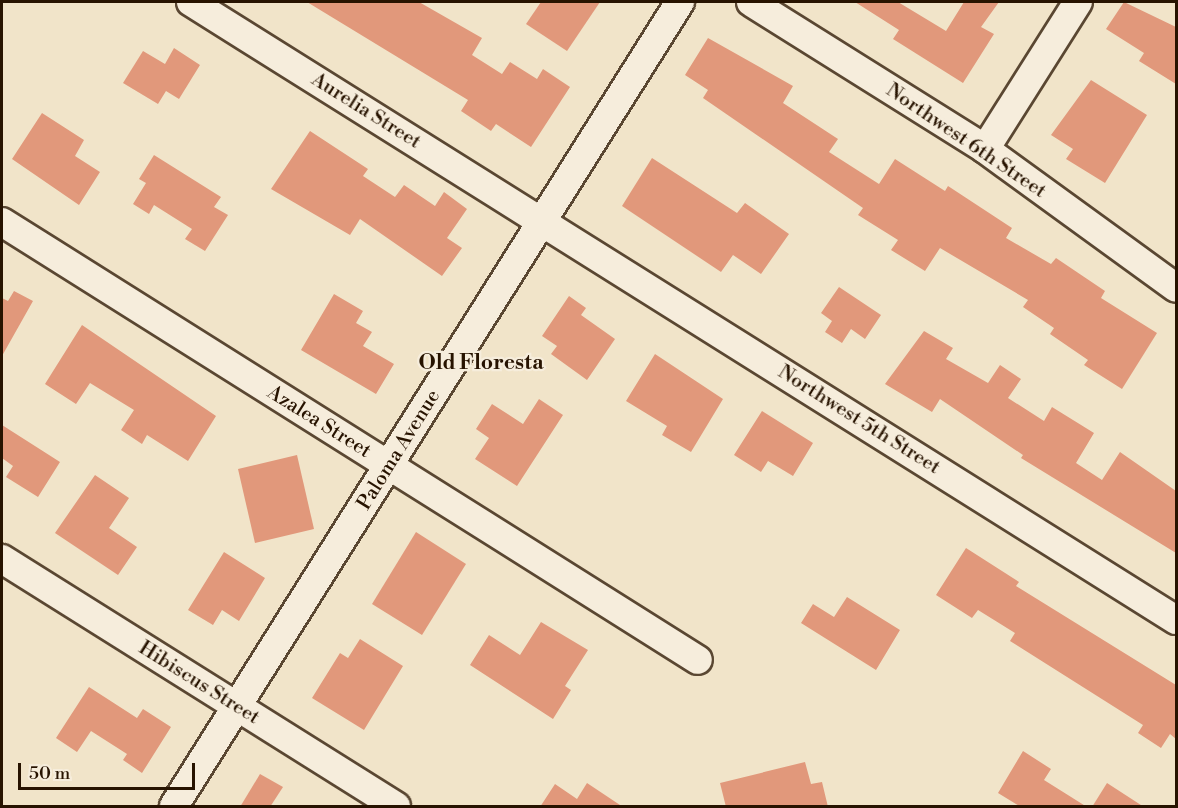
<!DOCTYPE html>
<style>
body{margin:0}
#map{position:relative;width:1178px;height:808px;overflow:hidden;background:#f1e4c9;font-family:"Libre Bodoni",serif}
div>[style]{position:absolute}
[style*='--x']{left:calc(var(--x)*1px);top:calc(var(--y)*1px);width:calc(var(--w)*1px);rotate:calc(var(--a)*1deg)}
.building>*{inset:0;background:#e1987b}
.roads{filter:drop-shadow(2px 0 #5a4732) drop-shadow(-2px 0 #5a4732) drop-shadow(0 2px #5a4732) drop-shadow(0 -2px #5a4732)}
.minor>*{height:28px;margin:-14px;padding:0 14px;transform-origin:14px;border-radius:14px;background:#f6eddc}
span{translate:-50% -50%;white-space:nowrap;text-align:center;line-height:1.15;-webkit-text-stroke:4.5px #f6eddc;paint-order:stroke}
.street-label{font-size:20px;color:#271300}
.neighbourhood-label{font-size:21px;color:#271300;font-weight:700}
.frame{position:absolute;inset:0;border:3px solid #271300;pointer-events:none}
.scale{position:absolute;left:18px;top:763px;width:177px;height:27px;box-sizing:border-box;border:3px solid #271300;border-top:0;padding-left:8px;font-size:18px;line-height:21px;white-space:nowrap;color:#271300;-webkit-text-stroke:4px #f6eddc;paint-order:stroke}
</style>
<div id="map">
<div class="building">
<div style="clip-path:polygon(307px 2px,419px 2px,482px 38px,472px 55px,502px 74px,510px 62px,537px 79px,543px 69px,570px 87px,531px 147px,496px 124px,491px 131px,461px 111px,468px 100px)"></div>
<div style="clip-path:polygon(541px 2px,600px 2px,567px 51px,526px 24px)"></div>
<div style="clip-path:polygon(855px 2px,898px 2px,946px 31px,964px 2px,999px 2px,981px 27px,994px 34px,963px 83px,893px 39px,899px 30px)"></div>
<div style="clip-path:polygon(1124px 2px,1176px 27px,1176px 84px,1139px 61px,1144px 53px,1106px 29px)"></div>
<div style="clip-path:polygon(708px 38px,793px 86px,783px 103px,838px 139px,829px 152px,879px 184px,895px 159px,945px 191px,948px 186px,1012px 228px,1006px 238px,1051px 264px,1056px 258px,1105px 291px,1101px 298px,1157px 333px,1122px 389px,1084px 365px,1088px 360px,1050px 334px,1054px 328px,1023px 307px,1028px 300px,940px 248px,925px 271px,891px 250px,898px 240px,858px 215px,863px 208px,703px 98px,708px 90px,685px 75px)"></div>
<div style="clip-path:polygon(174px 48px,200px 65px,179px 99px,166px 91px,158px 104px,123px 83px,143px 51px,165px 64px)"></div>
<div style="clip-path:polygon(1091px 80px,1147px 115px,1105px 183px,1066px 159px,1073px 149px,1051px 135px)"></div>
<div style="clip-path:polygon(42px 113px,84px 140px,75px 156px,100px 172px,79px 205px,12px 159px)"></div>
<div style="clip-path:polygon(310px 131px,368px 169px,363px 176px,395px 197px,404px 185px,435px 206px,444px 192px,467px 209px,447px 238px,462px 248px,442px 276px,360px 219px,350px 235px,271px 189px)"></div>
<div style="clip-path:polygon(154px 155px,221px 197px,214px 207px,228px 215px,205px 251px,185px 239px,192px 229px,154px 205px,149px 214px,133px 204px,146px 183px,139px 179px)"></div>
<div style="clip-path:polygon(652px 158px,737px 213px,745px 203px,789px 234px,761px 274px,733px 255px,721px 272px,622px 206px)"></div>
<div style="clip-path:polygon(839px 287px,881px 315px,865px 339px,851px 329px,842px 343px,825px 332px,832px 321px,821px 313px)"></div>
<div style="clip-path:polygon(14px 291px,33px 301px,2px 356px,2px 298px,8px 301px)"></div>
<div style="clip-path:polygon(334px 294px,363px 311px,356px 323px,372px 332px,363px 346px,394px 364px,376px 394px,301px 350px)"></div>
<div style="clip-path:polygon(569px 296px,586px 308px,581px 315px,615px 339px,587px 380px,551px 354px,557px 346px,542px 336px)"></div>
<div style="clip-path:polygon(82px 325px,216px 416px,188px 461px,147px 435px,142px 444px,121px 430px,134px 410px,90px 383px,76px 404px,45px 384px)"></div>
<div style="clip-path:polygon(924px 331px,953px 348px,946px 359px,988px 383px,1000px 365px,1021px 379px,1008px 398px,1044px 421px,1052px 407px,1094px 433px,1076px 463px,1102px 480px,1120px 452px,1176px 491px,1176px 553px,1021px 458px,1023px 455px,940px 399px,932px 412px,885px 384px)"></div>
<div style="clip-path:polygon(655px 354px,723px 399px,691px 452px,662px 435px,667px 426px,626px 401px)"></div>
<div style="clip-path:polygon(539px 399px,563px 415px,517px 486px,475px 459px,489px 438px,476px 429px,492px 404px,523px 424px)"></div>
<div style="clip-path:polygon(762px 411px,813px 443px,793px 476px,768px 461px,761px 472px,734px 455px)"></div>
<div style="clip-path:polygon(2px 425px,60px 462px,38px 497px,6px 477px,13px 466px,2px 458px)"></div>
<div style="clip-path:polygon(297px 455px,314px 529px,255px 543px,238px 469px)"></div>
<div style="clip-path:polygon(95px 475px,129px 498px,109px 528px,137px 547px,118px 575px,55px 533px)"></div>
<div style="clip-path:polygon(416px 532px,466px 564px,422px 635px,372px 604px)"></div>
<div style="clip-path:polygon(966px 548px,1019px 582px,1016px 586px,1176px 685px,1176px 739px,1170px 734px,1161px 748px,1138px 733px,1143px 725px,1010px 641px,1015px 633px,978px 610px,972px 618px,936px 595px)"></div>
<div style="clip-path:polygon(224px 552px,265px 578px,239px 621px,222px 610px,213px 625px,188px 610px)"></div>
<div style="clip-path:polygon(847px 597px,900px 630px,876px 670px,801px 623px,813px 604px,834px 617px)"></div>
<div style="clip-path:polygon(541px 622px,588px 650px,565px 686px,571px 690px,553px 719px,470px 665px,489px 635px,520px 655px)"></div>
<div style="clip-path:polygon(360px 639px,403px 666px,364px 730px,312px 698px,340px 653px,348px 658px)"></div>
<div style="clip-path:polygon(89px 687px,137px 718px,143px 709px,171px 727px,142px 773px,123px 760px,127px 754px,91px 731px,77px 752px,56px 738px)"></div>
<div style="clip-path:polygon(1023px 751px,1051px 769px,1044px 780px,1087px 807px,1021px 807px,998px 793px)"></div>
<div style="clip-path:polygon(805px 762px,811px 784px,822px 782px,828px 807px,726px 807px,720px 783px)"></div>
<div style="clip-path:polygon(260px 774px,283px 787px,270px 807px,240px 807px)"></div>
<div style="clip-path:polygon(587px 783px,623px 807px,540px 807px,555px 784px,577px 799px)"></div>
<div style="clip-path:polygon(1107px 783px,1144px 807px,1092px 807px)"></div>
</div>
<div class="roads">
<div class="minor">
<div style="--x:191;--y:2;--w:1163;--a:32.1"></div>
<div style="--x:751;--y:2;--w:276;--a:32.1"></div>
<div style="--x:985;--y:149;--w:236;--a:36"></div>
<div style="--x:985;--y:149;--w:174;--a:-57.7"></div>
<div style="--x:2;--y:222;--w:822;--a:32.18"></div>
<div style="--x:2;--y:559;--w:465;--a:32.1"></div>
<div style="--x:174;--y:806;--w:950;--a:-57.82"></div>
</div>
</div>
<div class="street-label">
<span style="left:366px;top:111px;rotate:32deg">Aurelia Street</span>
<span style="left:966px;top:141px;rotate:34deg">Northwest 6th Street</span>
<span style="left:859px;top:420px;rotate:32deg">Northwest 5th Street</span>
<span style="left:319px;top:422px;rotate:32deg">Azalea Street</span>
<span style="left:399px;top:450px;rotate:-58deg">Paloma Avenue</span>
<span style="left:199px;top:683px;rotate:32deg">Hibiscus Street</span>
</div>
<div class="neighbourhood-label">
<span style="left:481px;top:363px">Old Floresta</span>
</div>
<div class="frame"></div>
<div class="scale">50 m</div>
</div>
